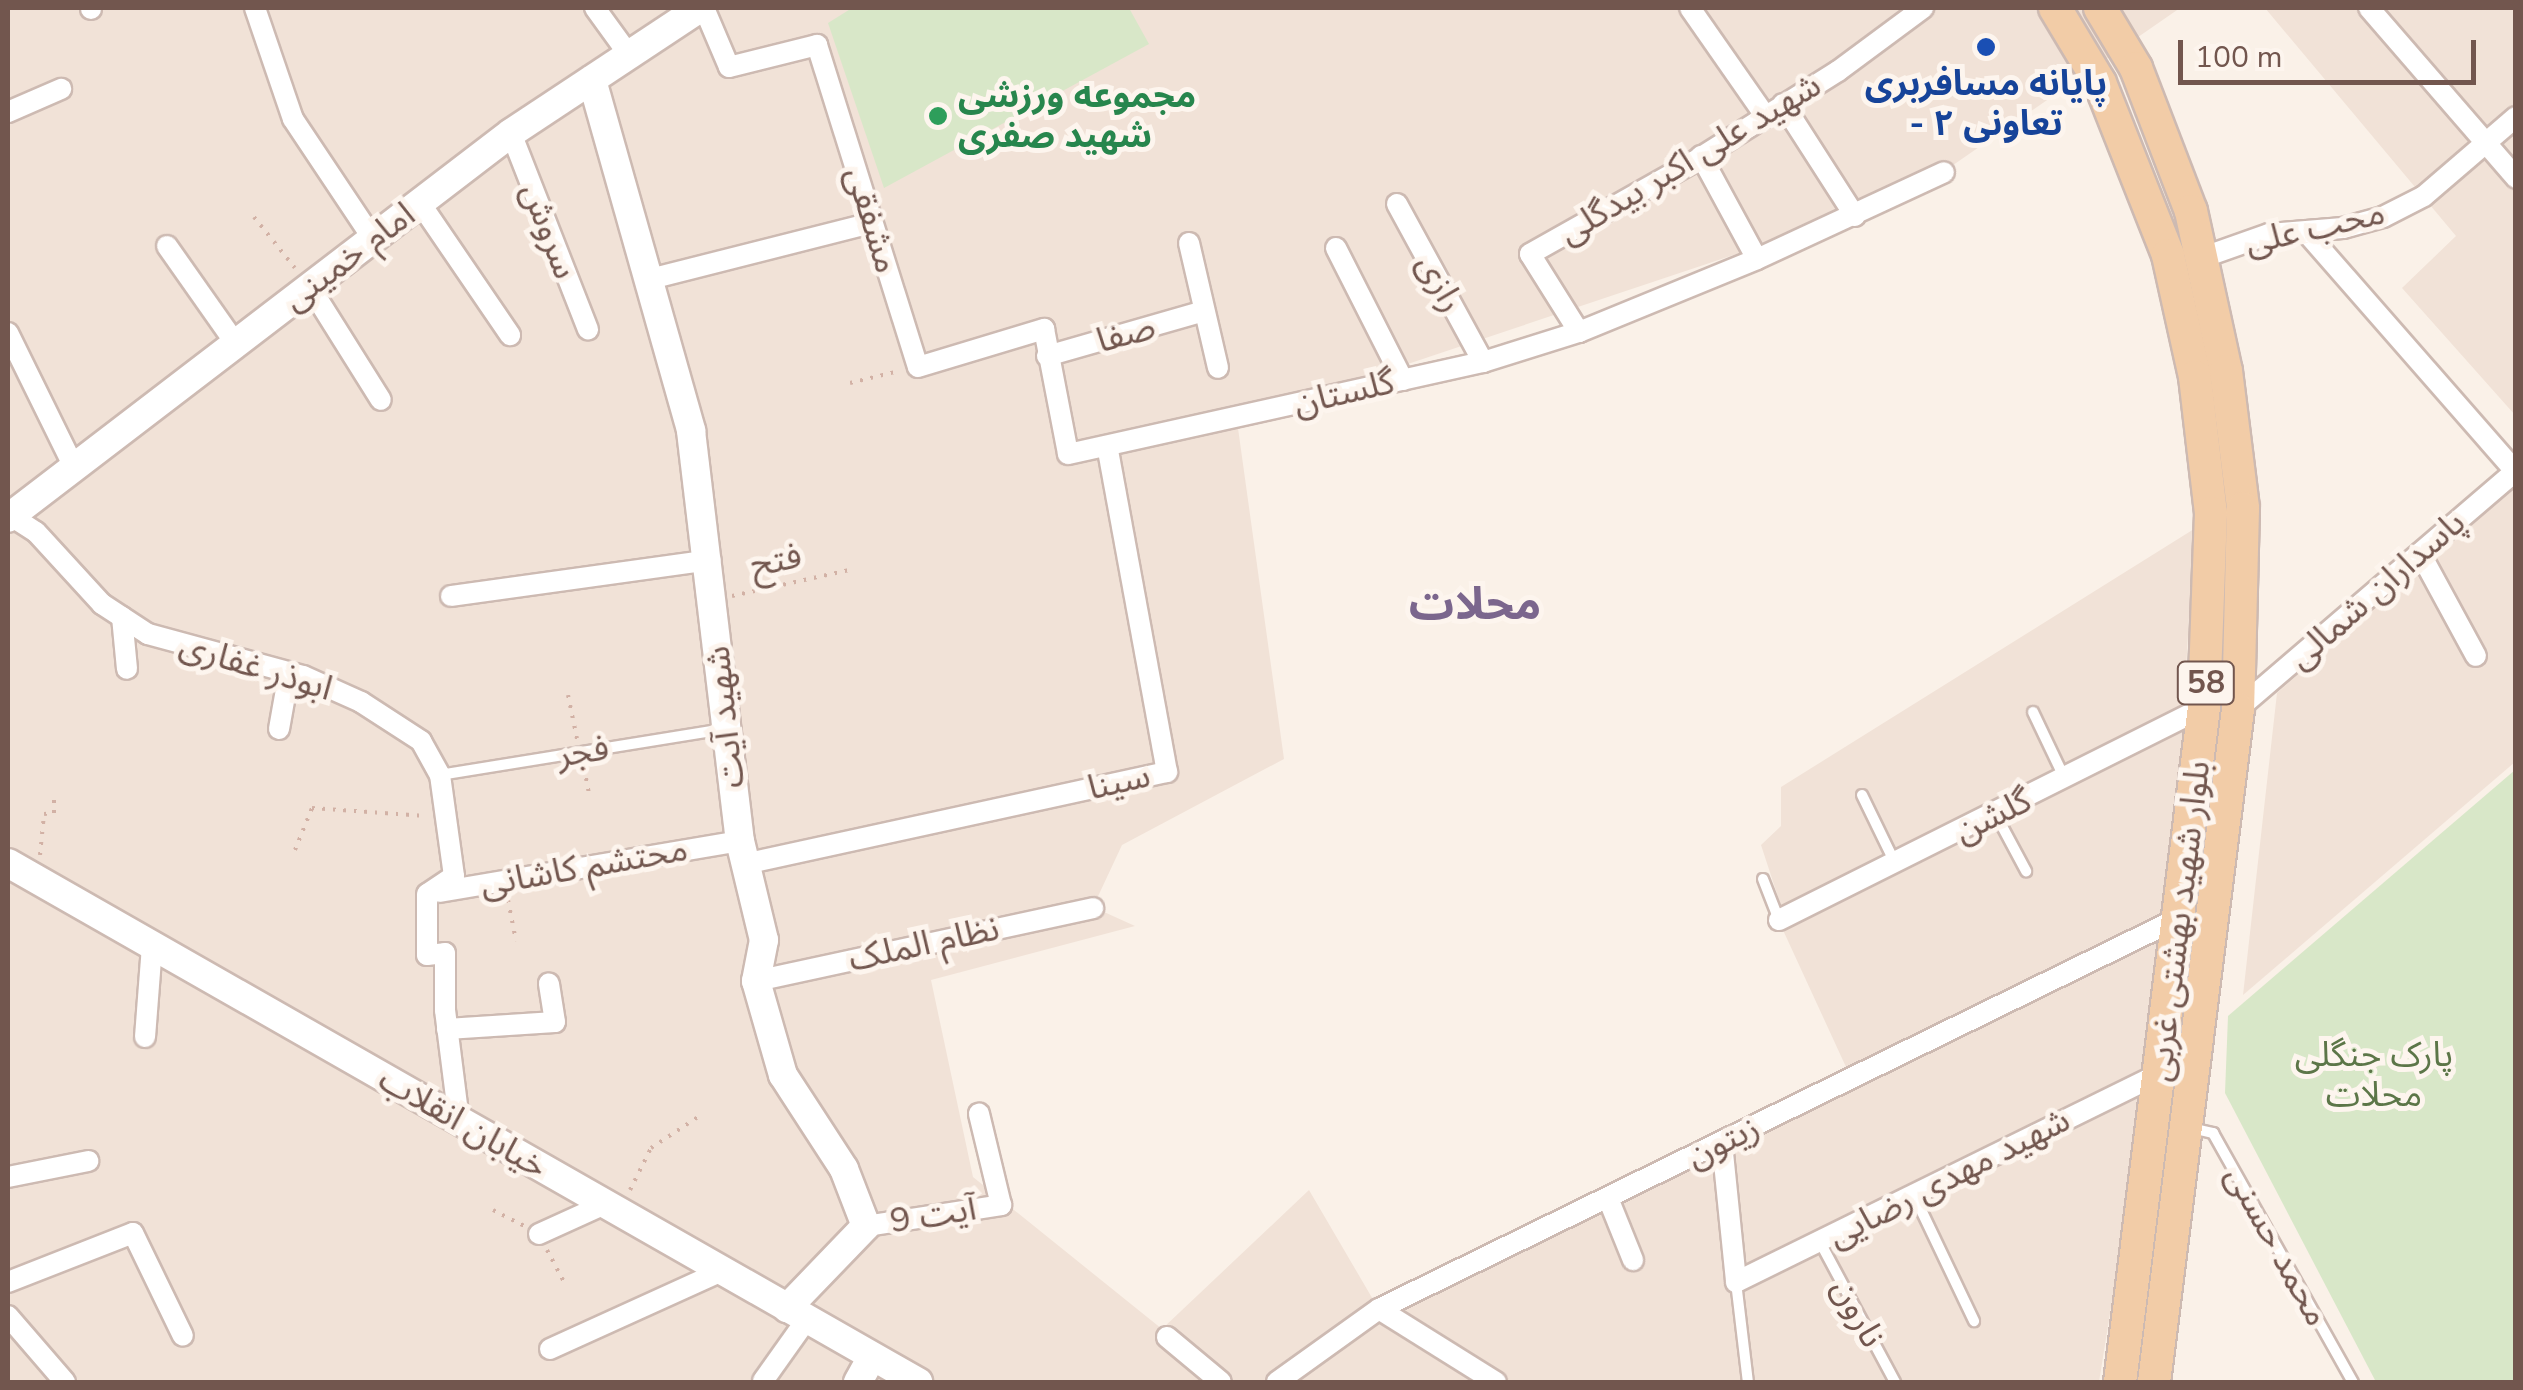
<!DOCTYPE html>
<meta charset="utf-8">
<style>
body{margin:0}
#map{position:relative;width:2523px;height:1390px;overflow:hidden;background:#faf1e8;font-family:"Nunito Sans","Noto Sans Arabic",sans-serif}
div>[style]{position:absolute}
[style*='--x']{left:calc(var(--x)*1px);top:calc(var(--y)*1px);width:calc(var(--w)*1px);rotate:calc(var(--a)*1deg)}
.residential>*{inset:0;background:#f1e2d7}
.green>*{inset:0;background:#d8e7c8}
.path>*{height:4px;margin-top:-2px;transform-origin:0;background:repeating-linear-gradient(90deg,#d2b1a5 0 2.5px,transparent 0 10.5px)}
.roads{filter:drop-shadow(2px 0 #cdbab2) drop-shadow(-2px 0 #cdbab2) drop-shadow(0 2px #cdbab2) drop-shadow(0 -2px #cdbab2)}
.lane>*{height:10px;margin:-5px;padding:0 5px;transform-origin:5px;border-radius:5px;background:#fff}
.street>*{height:20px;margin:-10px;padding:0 10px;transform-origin:10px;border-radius:10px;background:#fff}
.secondary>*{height:28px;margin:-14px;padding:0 14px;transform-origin:14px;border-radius:14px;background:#fff}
.primary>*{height:32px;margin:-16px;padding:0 16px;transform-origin:16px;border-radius:16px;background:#f2cca7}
.dots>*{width:28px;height:28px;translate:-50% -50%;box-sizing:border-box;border:5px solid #fdf5ee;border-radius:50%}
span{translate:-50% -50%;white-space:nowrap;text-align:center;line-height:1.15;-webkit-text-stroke:10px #fdf5ee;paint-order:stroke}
.shield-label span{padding:2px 8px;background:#fdf5ee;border:2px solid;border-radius:8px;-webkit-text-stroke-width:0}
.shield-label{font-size:32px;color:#72564e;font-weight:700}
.transit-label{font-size:35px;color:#164399;font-weight:700}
.leisure-label{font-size:35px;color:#27864d;font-weight:700}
.left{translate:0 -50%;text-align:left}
.street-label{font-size:35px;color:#72564e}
.park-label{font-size:35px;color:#5c7648}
.district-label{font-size:45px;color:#7b668d;font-weight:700}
.frame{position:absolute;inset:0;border:10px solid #72564e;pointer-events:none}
.scale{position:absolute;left:2178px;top:40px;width:298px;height:45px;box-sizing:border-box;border:5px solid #72564e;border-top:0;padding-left:12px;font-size:30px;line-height:35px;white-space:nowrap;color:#72564e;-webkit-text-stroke:8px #fdf5ee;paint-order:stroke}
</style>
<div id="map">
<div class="residential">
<div style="clip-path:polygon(8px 8px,2180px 8px,1907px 197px,1237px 421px,1284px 759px,1122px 845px,1093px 907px,1135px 926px,931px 980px,973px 1177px,1162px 1329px,1309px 1190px,1378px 1308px,1852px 1080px,1777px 917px,1780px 903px,1761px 845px,1781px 826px,1781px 787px,2194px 529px,2171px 934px,2099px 1382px,8px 1382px)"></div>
<div style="clip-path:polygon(2265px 8px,2515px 8px,2515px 415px,2402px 288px,2456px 236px)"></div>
<div style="clip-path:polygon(2515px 483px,2515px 762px,2243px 995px,2277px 693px)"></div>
</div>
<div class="green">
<div style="clip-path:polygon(852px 8px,1129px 8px,1149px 44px,884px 188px,828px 23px)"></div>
<div style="clip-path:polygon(2515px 770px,2515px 1382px,2376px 1382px,2225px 1093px,2228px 1016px)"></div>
</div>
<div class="path">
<div style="--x:254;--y:217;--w:65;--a:51.2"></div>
<div style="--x:850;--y:383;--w:50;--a:-13.8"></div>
<div style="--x:732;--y:596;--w:120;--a:-12.5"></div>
<div style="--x:568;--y:695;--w:45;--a:78.4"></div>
<div style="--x:584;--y:768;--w:31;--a:79"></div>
<div style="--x:295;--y:850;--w:45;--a:-68"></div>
<div style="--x:312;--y:808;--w:114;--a:4"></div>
<div style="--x:40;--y:855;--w:41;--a:-84.4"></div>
<div style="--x:44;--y:814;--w:10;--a:-6"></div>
<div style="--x:54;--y:813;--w:20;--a:-90"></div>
<div style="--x:508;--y:900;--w:42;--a:79"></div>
<div style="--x:630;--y:1190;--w:47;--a:-63.4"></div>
<div style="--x:651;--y:1148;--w:56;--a:-33.4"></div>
<div style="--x:493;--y:1210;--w:35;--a:27"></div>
<div style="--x:547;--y:1250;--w:36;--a:62"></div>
</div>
<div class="roads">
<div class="lane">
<div style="--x:2033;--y:712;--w:74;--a:64.5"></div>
<div style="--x:440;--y:775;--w:289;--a:-9.2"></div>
<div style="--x:1862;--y:795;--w:73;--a:64.1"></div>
<div style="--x:1996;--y:815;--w:64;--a:61.8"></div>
<div style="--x:1763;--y:879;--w:44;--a:68.7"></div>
<div style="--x:2191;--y:1128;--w:23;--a:13"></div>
<div style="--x:2213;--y:1133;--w:286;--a:60.7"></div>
<div style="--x:1913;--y:1193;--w:142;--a:64.5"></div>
<div style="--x:1821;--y:1244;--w:157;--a:61.8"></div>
<div style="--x:1736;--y:1282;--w:101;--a:83.2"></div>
</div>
<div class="street">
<div style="--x:91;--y:8;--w:1;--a:90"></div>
<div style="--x:255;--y:8;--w:117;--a:71.1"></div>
<div style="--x:293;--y:119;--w:144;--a:56.3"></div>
<div style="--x:595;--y:8;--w:58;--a:54.1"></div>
<div style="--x:704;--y:8;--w:64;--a:67"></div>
<div style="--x:729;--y:67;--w:91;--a:-14"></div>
<div style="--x:817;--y:45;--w:337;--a:72.6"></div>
<div style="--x:918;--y:367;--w:132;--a:-16.8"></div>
<div style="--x:1044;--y:329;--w:127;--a:79.1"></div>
<div style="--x:1068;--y:454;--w:425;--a:-12.5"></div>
<div style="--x:1483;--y:362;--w:101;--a:-17.4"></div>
<div style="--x:1579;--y:332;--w:192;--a:-22.3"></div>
<div style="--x:1757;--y:259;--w:206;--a:-24.9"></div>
<div style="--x:1690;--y:8;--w:129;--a:55.1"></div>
<div style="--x:2369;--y:8;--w:225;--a:49.1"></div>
<div style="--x:1783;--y:104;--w:133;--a:57.3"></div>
<div style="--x:8;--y:112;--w:58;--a:-23.5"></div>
<div style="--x:511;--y:133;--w:211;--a:68.6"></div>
<div style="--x:1701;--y:156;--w:117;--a:61.5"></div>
<div style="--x:420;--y:203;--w:160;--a:55.7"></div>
<div style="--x:1397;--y:204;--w:180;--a:61.4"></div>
<div style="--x:2306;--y:232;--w:319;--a:48.8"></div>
<div style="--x:1189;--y:243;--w:128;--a:76.9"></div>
<div style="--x:167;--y:246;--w:120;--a:54.9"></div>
<div style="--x:1336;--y:248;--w:148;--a:63.1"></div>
<div style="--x:2204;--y:257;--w:69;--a:-19.5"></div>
<div style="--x:2269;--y:234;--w:74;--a:-4.6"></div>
<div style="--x:2343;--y:228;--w:41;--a:-15.4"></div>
<div style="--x:2383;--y:217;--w:46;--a:-27.1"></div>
<div style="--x:2424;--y:196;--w:121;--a:-40.7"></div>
<div style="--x:650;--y:279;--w:229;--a:-14.2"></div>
<div style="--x:310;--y:287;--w:133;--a:57.9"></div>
<div style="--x:1579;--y:332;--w:92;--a:-122.1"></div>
<div style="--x:1530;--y:254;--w:189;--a:-29.4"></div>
<div style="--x:1695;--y:161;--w:169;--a:-32.2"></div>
<div style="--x:1838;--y:71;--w:106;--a:-36.5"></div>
<div style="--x:8;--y:333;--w:152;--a:63.8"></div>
<div style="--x:1047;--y:356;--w:163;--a:-16"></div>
<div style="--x:8;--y:514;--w:33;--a:33"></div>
<div style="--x:36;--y:532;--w:98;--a:47.5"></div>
<div style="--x:102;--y:604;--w:55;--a:33.1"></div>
<div style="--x:148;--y:634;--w:161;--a:15.2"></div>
<div style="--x:303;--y:676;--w:64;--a:24.1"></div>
<div style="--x:361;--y:702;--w:72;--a:33"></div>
<div style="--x:421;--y:741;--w:39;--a:61"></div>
<div style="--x:440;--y:775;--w:102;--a:82.1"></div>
<div style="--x:454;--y:876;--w:32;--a:146"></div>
<div style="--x:2420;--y:553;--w:117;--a:61.5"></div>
<div style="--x:451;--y:596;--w:262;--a:-7.9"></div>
<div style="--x:122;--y:617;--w:52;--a:84.5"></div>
<div style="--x:2238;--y:709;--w:366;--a:-40.6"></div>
<div style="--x:279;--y:729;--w:57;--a:-79.9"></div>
<div style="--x:749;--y:863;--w:428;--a:-12.3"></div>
<div style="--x:1167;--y:772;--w:331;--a:-100.4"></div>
<div style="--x:439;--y:892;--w:305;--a:-9.6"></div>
<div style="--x:427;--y:894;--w:61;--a:90"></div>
<div style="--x:427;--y:955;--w:18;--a:-6"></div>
<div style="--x:445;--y:953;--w:57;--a:90"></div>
<div style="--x:445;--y:1010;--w:112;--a:82.8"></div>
<div style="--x:1779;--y:920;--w:475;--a:-26.6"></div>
<div style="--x:756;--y:981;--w:345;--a:-12.2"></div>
<div style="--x:447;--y:1029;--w:108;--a:-3.7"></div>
<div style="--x:555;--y:1022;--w:39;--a:-99"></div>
<div style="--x:145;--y:1037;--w:91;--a:-85.6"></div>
<div style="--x:1722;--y:1143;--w:140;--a:84.2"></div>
<div style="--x:1736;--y:1282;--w:475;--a:-26.2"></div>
<div style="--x:8;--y:1177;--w:82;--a:-11.3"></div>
<div style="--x:1608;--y:1198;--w:67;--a:68"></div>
<div style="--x:866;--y:1226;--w:137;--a:-8.8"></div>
<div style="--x:1001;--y:1205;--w:94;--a:-103.6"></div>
<div style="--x:539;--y:1234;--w:72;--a:-24.4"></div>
<div style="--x:8;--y:1282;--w:134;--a:-21.4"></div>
<div style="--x:133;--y:1233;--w:114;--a:64.1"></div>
<div style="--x:1379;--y:1309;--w:138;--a:32"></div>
<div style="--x:8;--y:1316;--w:87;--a:49.2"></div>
<div style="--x:1167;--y:1337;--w:70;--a:39.8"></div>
<div style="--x:550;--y:1349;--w:189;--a:-24.4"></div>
<div style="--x:763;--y:1381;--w:76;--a:-54.6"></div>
<div style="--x:1277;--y:1382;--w:125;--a:-35.6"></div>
<div style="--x:1379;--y:1309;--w:890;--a:-26.05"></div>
</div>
<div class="secondary">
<div style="--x:592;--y:80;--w:365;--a:74.2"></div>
<div style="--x:691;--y:431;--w:413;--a:83.2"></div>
<div style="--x:740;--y:841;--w:102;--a:76.4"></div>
<div style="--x:764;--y:940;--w:42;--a:101"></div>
<div style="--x:756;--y:981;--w:98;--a:74"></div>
<div style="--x:783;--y:1075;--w:112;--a:57"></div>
<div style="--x:844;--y:1169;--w:61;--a:68.9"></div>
<div style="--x:866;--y:1226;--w:114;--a:133.9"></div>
<div style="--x:8;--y:518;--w:633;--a:-37.43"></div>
<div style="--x:511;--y:133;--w:227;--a:-33.5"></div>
<div style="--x:8;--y:863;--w:1048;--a:29.7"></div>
<div style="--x:858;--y:1382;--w:29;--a:-61"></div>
</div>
<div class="primary">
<div style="--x:2055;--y:8;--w:87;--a:59"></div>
<div style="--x:2100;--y:83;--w:185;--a:68.4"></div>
<div style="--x:2168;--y:255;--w:125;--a:77.5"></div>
<div style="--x:2195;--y:377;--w:137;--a:83.3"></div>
<div style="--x:2211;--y:513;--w:194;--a:92.1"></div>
<div style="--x:2204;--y:707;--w:680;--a:97.09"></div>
<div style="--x:2100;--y:8;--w:70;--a:59"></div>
<div style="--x:2136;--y:68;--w:153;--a:69"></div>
<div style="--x:2191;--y:211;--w:164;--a:77.7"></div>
<div style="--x:2226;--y:371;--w:138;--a:82.9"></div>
<div style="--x:2243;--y:508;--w:201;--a:91.4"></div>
<div style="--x:2238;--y:709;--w:678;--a:97.11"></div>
</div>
</div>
<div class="dots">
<div style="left:1986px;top:47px;background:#1a4fb4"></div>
<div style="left:938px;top:116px;background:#2e9e5b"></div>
</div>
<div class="shield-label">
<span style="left:2206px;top:683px">58</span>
</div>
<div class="transit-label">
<span style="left:1986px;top:104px">پایانه مسافربری<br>- تعاونی ۲</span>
</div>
<div class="leisure-label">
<span class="left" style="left:958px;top:116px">مجموعه ورزشی<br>شهید صفری</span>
</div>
<div class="street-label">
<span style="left:1690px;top:159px;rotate:-31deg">شهید علی اکبر بیدگلی</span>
<span style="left:872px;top:220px;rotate:73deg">مشفقی</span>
<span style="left:2315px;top:228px;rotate:-13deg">محب علی</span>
<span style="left:549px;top:231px;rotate:69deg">سروش</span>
<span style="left:349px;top:257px;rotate:-37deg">امام خمینی</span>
<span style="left:1440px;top:283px;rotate:61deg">رازی</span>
<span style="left:1126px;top:334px;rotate:-16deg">صفا</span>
<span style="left:1344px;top:393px;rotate:-13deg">گلستان</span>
<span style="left:776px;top:561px;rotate:-13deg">فتح</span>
<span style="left:2377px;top:590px;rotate:-41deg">پاسداران شمالی</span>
<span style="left:256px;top:667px;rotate:17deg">ابوذر غفاری</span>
<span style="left:725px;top:717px;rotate:-96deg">شهید آیت</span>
<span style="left:583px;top:752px;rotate:-9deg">فجر</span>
<span style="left:1119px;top:782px;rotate:-13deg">سینا</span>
<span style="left:1993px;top:816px;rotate:-26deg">گلشن</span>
<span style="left:584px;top:867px;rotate:-10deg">محتشم کاشانی</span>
<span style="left:2179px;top:921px;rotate:-83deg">بلوار شهید بهشتی غربی</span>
<span style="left:924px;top:944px;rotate:-12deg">نظام الملک</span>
<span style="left:463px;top:1123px;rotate:30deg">خیابان انقلاب</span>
<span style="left:1723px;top:1142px;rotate:-26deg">زیتون</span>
<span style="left:1949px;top:1178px;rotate:-27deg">شهید مهدی رضایی</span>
<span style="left:933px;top:1215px;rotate:-9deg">آیت 9</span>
<span style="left:2277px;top:1246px;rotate:61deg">محمد حسنی</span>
<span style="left:1858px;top:1313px;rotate:62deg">نارون</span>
</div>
<div class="park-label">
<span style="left:2374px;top:1075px">پارک جنگلی<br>محلات</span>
</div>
<div class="district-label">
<span style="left:1475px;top:605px">محلات</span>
</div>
<div class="frame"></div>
<div class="scale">100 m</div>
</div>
